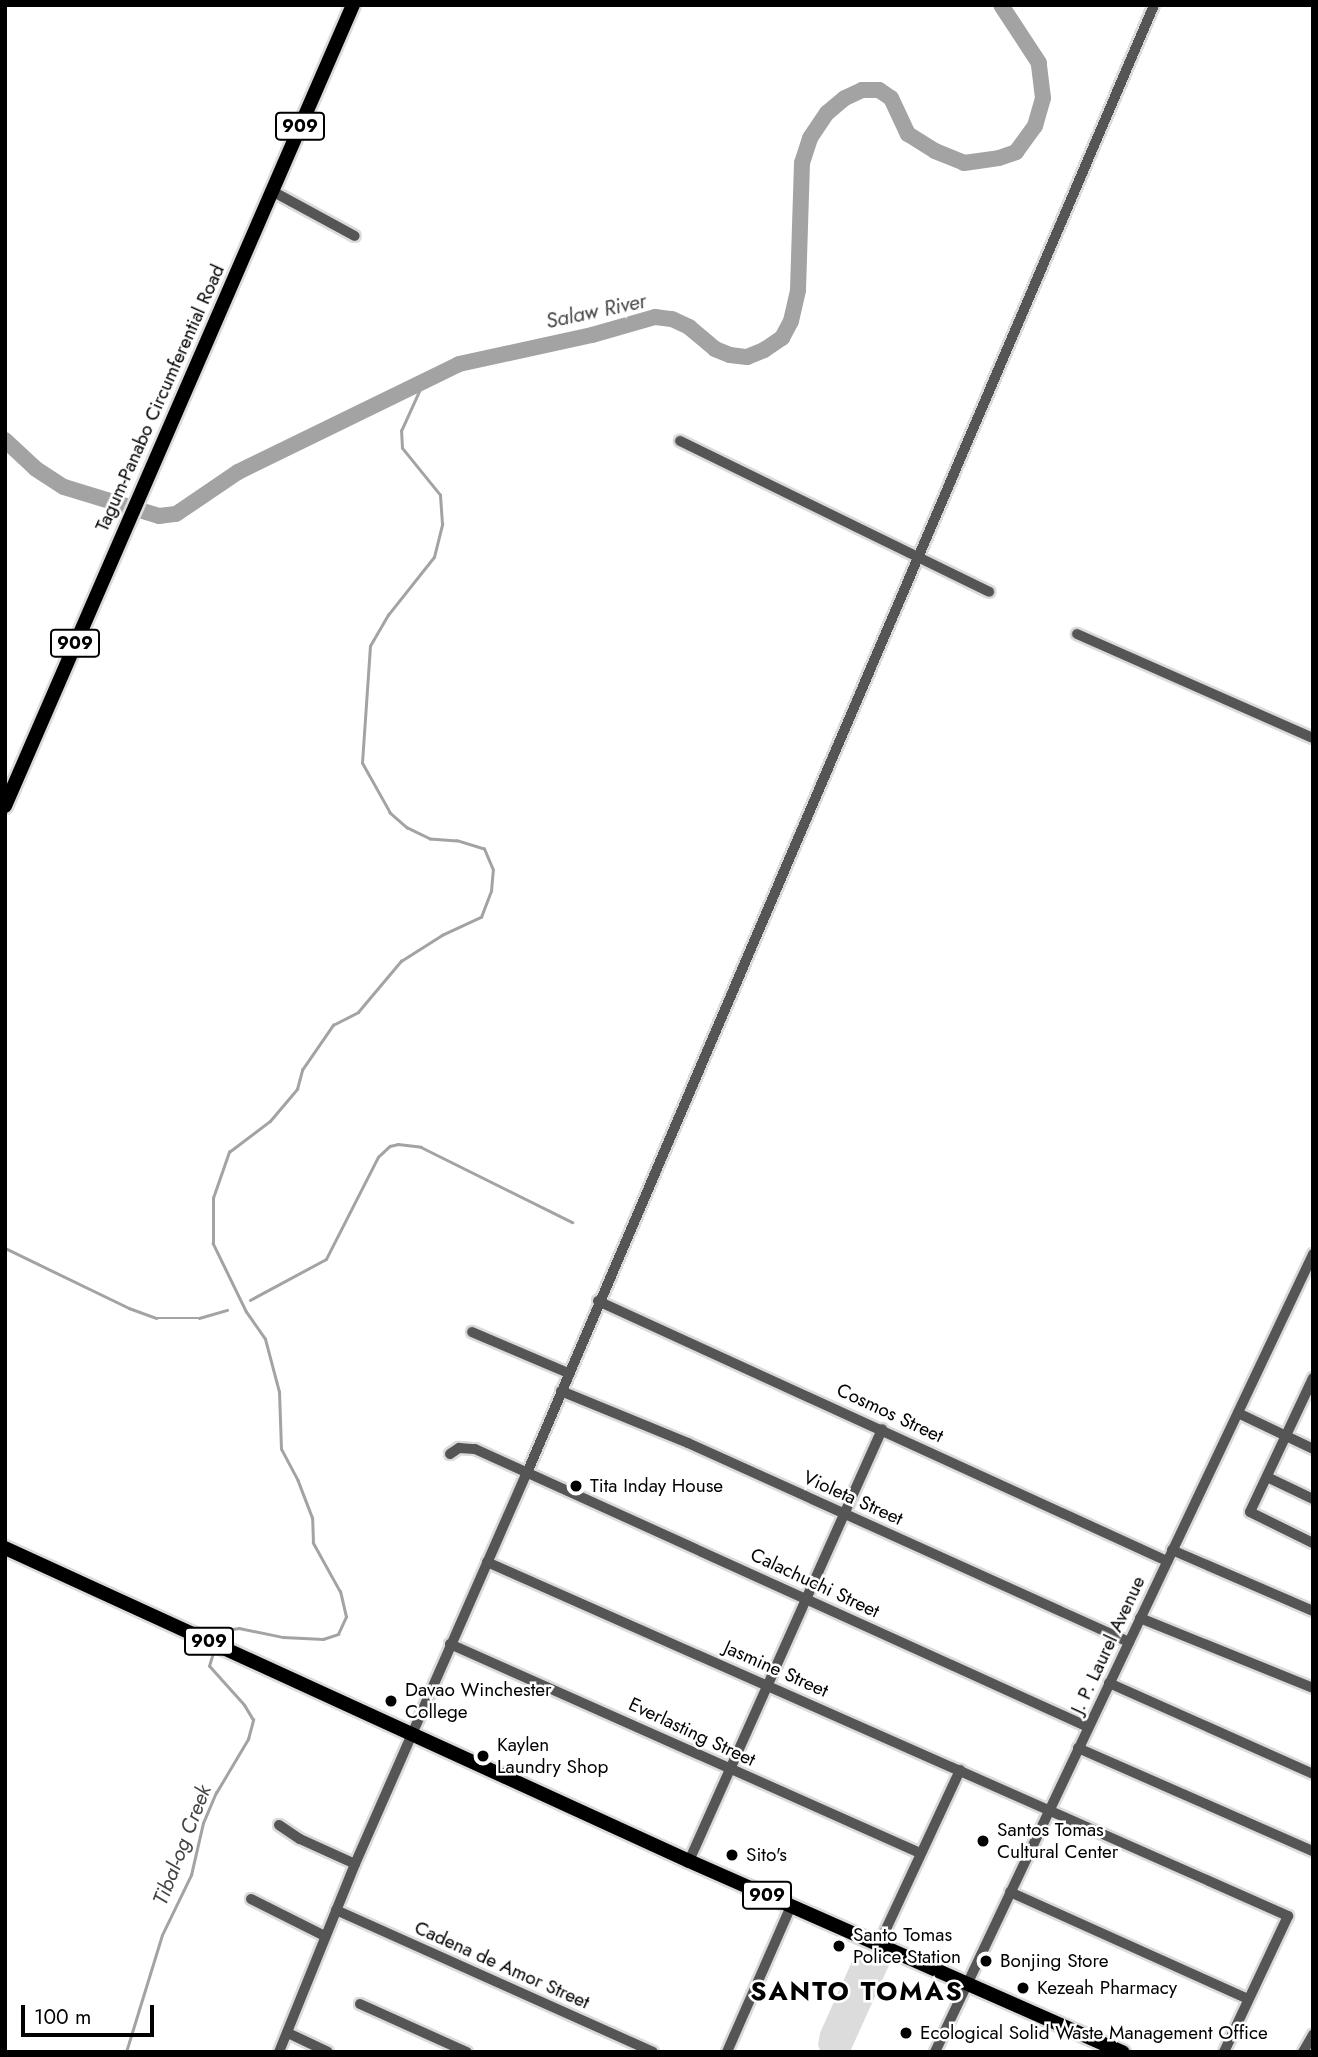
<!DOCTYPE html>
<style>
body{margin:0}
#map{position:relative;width:1318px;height:2057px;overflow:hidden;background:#fff;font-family:Jost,sans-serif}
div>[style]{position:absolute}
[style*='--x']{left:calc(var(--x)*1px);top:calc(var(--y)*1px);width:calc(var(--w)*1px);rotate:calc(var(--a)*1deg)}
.green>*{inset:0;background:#dcdcdc}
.stream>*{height:2.5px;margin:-1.25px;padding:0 1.25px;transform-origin:1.25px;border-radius:1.25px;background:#a3a3a3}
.river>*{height:16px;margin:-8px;padding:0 8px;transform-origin:8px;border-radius:8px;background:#a3a3a3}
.roads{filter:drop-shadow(2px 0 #dbdbdb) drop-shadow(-2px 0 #dbdbdb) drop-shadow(0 2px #dbdbdb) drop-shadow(0 -2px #dbdbdb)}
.minor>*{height:10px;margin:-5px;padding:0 5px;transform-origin:5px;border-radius:5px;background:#555}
.major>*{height:14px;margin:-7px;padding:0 7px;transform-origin:7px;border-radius:7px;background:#000}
.dots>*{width:19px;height:19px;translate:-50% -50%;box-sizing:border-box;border:4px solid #fff;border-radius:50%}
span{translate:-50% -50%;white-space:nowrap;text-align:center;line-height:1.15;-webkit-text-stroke:5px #fff;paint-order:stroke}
.shield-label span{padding:2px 5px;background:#fff;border:2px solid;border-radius:5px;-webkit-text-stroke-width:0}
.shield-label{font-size:18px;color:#000;font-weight:700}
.street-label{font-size:19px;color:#000}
.poi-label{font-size:19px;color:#000}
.left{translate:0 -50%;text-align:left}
.water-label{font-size:21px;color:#444;font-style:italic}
.district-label{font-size:26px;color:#000;font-weight:700;letter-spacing:2px}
.frame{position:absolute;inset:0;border:7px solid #000;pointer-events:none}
.scale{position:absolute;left:21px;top:2005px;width:133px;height:32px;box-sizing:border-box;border:4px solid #000;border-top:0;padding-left:9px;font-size:21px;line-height:24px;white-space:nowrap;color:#000;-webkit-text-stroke:5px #fff;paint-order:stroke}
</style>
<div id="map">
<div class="green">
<div style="clip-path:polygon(858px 1948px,890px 1963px,850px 2052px,821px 2052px,818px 2045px,820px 2033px)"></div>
</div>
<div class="stream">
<div style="--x:5;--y:1248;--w:138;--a:25.8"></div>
<div style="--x:129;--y:1308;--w:29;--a:20"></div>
<div style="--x:156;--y:1318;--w:43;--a:0"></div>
<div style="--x:199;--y:1318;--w:29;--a:-16"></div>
<div style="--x:250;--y:1300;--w:86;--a:-28.3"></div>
<div style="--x:326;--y:1259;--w:114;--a:-63"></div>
<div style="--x:378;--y:1157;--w:16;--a:-43"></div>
<div style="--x:390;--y:1146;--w:8;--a:-14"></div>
<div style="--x:398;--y:1144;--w:23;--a:7"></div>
<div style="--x:421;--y:1147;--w:169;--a:26.4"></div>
<div style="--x:218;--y:1641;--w:13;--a:-58"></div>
<div style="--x:225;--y:1630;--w:14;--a:-8"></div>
<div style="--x:239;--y:1628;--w:45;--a:11.6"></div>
<div style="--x:283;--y:1637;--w:40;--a:2.9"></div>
<div style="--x:323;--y:1639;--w:16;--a:-18"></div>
<div style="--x:338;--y:1634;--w:19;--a:-65"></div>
<div style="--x:346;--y:1617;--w:26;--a:-103"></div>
<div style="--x:340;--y:1592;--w:56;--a:-118.9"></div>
<div style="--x:313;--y:1543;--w:25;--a:-92"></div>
<div style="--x:312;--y:1518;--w:40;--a:-111"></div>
<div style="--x:298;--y:1481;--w:36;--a:-118"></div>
<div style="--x:281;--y:1449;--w:57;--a:-92"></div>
<div style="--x:279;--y:1392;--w:55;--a:-104.8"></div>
<div style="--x:265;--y:1339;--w:33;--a:-125"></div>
<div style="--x:246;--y:1312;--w:76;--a:-115.9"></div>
<div style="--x:213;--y:1244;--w:46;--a:-90"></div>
<div style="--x:213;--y:1198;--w:49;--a:-70.8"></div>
<div style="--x:229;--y:1152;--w:51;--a:-37.1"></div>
<div style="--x:270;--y:1121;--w:42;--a:-49.8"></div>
<div style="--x:297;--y:1089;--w:20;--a:-75"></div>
<div style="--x:302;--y:1070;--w:55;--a:-55.4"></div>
<div style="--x:333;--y:1025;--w:28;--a:-27"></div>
<div style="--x:358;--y:1012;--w:67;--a:-49.9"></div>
<div style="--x:401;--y:961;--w:49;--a:-32.4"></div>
<div style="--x:442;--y:935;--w:43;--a:-24.8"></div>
<div style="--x:481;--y:917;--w:28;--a:-69"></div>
<div style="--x:491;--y:891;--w:21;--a:-85"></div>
<div style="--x:493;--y:870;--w:23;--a:-113"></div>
<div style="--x:484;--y:849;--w:28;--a:-163"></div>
<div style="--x:457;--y:841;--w:27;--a:-176"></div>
<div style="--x:430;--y:839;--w:25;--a:-154"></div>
<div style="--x:407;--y:828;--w:23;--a:-139"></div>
<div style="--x:390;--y:813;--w:57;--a:-119.2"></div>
<div style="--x:362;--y:763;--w:117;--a:-86.1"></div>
<div style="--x:370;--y:646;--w:36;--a:-60"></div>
<div style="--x:388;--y:615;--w:74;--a:-51.6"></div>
<div style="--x:434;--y:557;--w:34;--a:-76"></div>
<div style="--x:442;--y:524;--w:29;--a:-94"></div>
<div style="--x:440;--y:495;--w:60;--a:-129"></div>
<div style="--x:402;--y:448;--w:17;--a:-93"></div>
<div style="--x:401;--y:431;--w:58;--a:-65.6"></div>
<div style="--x:126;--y:2052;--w:122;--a:-72.9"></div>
<div style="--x:162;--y:1935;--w:67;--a:-64.2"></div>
<div style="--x:191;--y:1875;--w:53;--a:-77"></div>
<div style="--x:203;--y:1823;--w:33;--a:-67"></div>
<div style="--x:216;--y:1793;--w:63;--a:-59.3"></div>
<div style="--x:248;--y:1739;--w:20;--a:-75"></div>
<div style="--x:253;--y:1720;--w:17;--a:-121"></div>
<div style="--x:244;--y:1705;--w:52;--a:-131.9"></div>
<div style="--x:209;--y:1666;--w:17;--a:-73"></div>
</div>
<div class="river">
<div style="--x:5;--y:440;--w:42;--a:43.1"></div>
<div style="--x:36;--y:469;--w:33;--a:33"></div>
<div style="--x:64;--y:487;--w:99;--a:17"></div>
<div style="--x:159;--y:516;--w:17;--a:-7"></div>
<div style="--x:176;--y:514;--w:75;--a:-34.1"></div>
<div style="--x:238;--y:472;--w:246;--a:-26"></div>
<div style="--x:459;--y:364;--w:136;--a:-12.3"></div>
<div style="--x:592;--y:335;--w:66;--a:-15.9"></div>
<div style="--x:655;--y:317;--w:17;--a:7"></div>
<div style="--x:672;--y:319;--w:19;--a:25"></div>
<div style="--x:689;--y:327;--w:34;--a:40"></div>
<div style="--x:715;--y:349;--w:16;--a:22"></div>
<div style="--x:730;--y:355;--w:17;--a:7"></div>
<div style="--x:747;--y:357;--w:18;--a:-22"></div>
<div style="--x:764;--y:350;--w:22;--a:-34"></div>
<div style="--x:782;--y:338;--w:19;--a:-62"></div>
<div style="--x:791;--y:321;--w:32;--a:-77"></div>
<div style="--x:798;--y:290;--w:127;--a:-88.2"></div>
<div style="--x:802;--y:163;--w:26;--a:-72"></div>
<div style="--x:810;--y:138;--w:30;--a:-56"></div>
<div style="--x:827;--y:113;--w:23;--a:-40"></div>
<div style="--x:845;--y:98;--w:19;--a:-25"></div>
<div style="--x:862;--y:90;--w:17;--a:0"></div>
<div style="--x:879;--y:90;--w:14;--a:34"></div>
<div style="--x:891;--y:98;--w:40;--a:65"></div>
<div style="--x:908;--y:134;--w:32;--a:32"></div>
<div style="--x:935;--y:151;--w:31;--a:22"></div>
<div style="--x:964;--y:163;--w:35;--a:-8"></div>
<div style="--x:999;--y:158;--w:18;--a:-19"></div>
<div style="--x:1016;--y:152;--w:32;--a:-54"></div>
<div style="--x:1035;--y:126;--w:29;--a:-74"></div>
<div style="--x:1043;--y:98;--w:35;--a:-97"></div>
<div style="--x:1039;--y:63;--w:69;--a:-123.2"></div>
</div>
<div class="roads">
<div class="minor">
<div style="--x:272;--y:191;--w:94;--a:28.5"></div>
<div style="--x:680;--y:441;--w:344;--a:26"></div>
<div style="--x:1077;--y:634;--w:258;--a:23.8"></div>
<div style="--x:598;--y:1301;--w:626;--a:24.56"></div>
<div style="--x:472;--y:1332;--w:104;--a:23.1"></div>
<div style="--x:1313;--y:1378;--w:148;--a:115.2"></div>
<div style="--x:1250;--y:1512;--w:70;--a:26.2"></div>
<div style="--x:561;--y:1391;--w:137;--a:22.3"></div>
<div style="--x:688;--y:1443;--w:484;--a:24.3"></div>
<div style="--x:1238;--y:1413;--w:83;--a:25.6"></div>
<div style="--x:450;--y:1454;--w:11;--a:-34"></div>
<div style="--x:459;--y:1448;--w:16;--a:4"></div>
<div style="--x:475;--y:1449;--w:673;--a:24.39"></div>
<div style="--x:1267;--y:1477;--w:51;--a:25.6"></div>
<div style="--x:1172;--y:1550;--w:154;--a:23.4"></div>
<div style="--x:487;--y:1562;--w:876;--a:23.84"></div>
<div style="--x:1288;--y:1916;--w:150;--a:115.2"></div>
<div style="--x:1140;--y:1618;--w:187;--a:22"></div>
<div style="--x:450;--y:1644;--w:514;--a:23.97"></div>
<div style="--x:1109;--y:1683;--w:223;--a:24"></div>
<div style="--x:1078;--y:1748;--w:257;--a:23.7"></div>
<div style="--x:279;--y:1825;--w:25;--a:34"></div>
<div style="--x:300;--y:1839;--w:60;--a:24.4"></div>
<div style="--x:689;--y:1861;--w:473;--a:-65.9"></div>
<div style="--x:1010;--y:1892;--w:261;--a:24.2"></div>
<div style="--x:251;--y:1899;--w:83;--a:26.6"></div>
<div style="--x:336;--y:1910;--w:347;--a:24.1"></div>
<div style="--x:879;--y:1944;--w:192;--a:-65"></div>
<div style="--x:360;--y:2004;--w:117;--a:24.2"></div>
<div style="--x:288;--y:2033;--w:44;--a:25.4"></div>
<div style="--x:279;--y:2052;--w:203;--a:-68"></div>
<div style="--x:355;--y:1864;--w:427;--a:-66.3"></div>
<div style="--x:527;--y:1473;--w:1596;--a:-66.87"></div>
<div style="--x:727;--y:2052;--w:159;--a:-66.3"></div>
<div style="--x:935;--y:2052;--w:883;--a:-64.65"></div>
<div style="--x:1303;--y:2052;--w:20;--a:-60"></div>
</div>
<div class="major">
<div style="--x:5;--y:806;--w:873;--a:-66.52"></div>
<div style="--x:5;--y:1548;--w:752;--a:24.59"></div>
<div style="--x:689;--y:1861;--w:474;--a:23.8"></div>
</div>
</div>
<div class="dots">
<div style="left:576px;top:1486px;background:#000"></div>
<div style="left:391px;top:1701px;background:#000"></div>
<div style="left:483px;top:1756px;background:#000"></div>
<div style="left:983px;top:1841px;background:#000"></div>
<div style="left:732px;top:1855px;background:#000"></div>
<div style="left:839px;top:1946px;background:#000"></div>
<div style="left:986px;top:1961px;background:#000"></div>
<div style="left:1023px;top:1988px;background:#000"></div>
<div style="left:906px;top:2033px;background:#000"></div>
</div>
<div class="shield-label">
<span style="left:300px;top:126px">909</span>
<span style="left:75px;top:643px">909</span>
<span style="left:209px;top:1641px">909</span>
<span style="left:767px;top:1895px">909</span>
</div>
<div class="street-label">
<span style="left:160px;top:398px;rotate:-66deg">Tagum-Panabo Circumferential Road</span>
<span style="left:890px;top:1413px;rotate:25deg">Cosmos Street</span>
<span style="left:853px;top:1498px;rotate:24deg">Violeta Street</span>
<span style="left:815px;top:1583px;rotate:25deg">Calachuchi Street</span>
<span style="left:1108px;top:1645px;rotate:-65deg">J. P. Laurel Avenue</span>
<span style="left:776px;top:1669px;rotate:24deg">Jasmine Street</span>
<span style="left:692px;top:1732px;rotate:25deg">Everlasting Street</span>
<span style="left:502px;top:1965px;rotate:24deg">Cadena de Amor Street</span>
</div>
<div class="poi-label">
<span class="left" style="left:590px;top:1486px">Tita Inday House</span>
<span class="left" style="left:405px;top:1701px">Davao Winchester<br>College</span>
<span class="left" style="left:497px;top:1756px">Kaylen<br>Laundry Shop</span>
<span class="left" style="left:997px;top:1841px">Santos Tomas<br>Cultural Center</span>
<span class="left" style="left:746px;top:1855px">Sito's</span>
<span class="left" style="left:853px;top:1946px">Santo Tomas<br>Police Station</span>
<span class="left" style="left:1000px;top:1961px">Bonjing Store</span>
<span class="left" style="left:1037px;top:1988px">Kezeah Pharmacy</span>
<span class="left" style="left:920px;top:2033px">Ecological Solid Waste Management Office</span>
</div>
<div class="water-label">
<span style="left:596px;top:311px;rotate:-12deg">Salaw River</span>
<span style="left:182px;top:1845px;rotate:-69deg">Tibal-og Creek</span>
</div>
<div class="district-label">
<span style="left:857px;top:1992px">SANTO TOMAS</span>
</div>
<div class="frame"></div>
<div class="scale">100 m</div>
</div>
